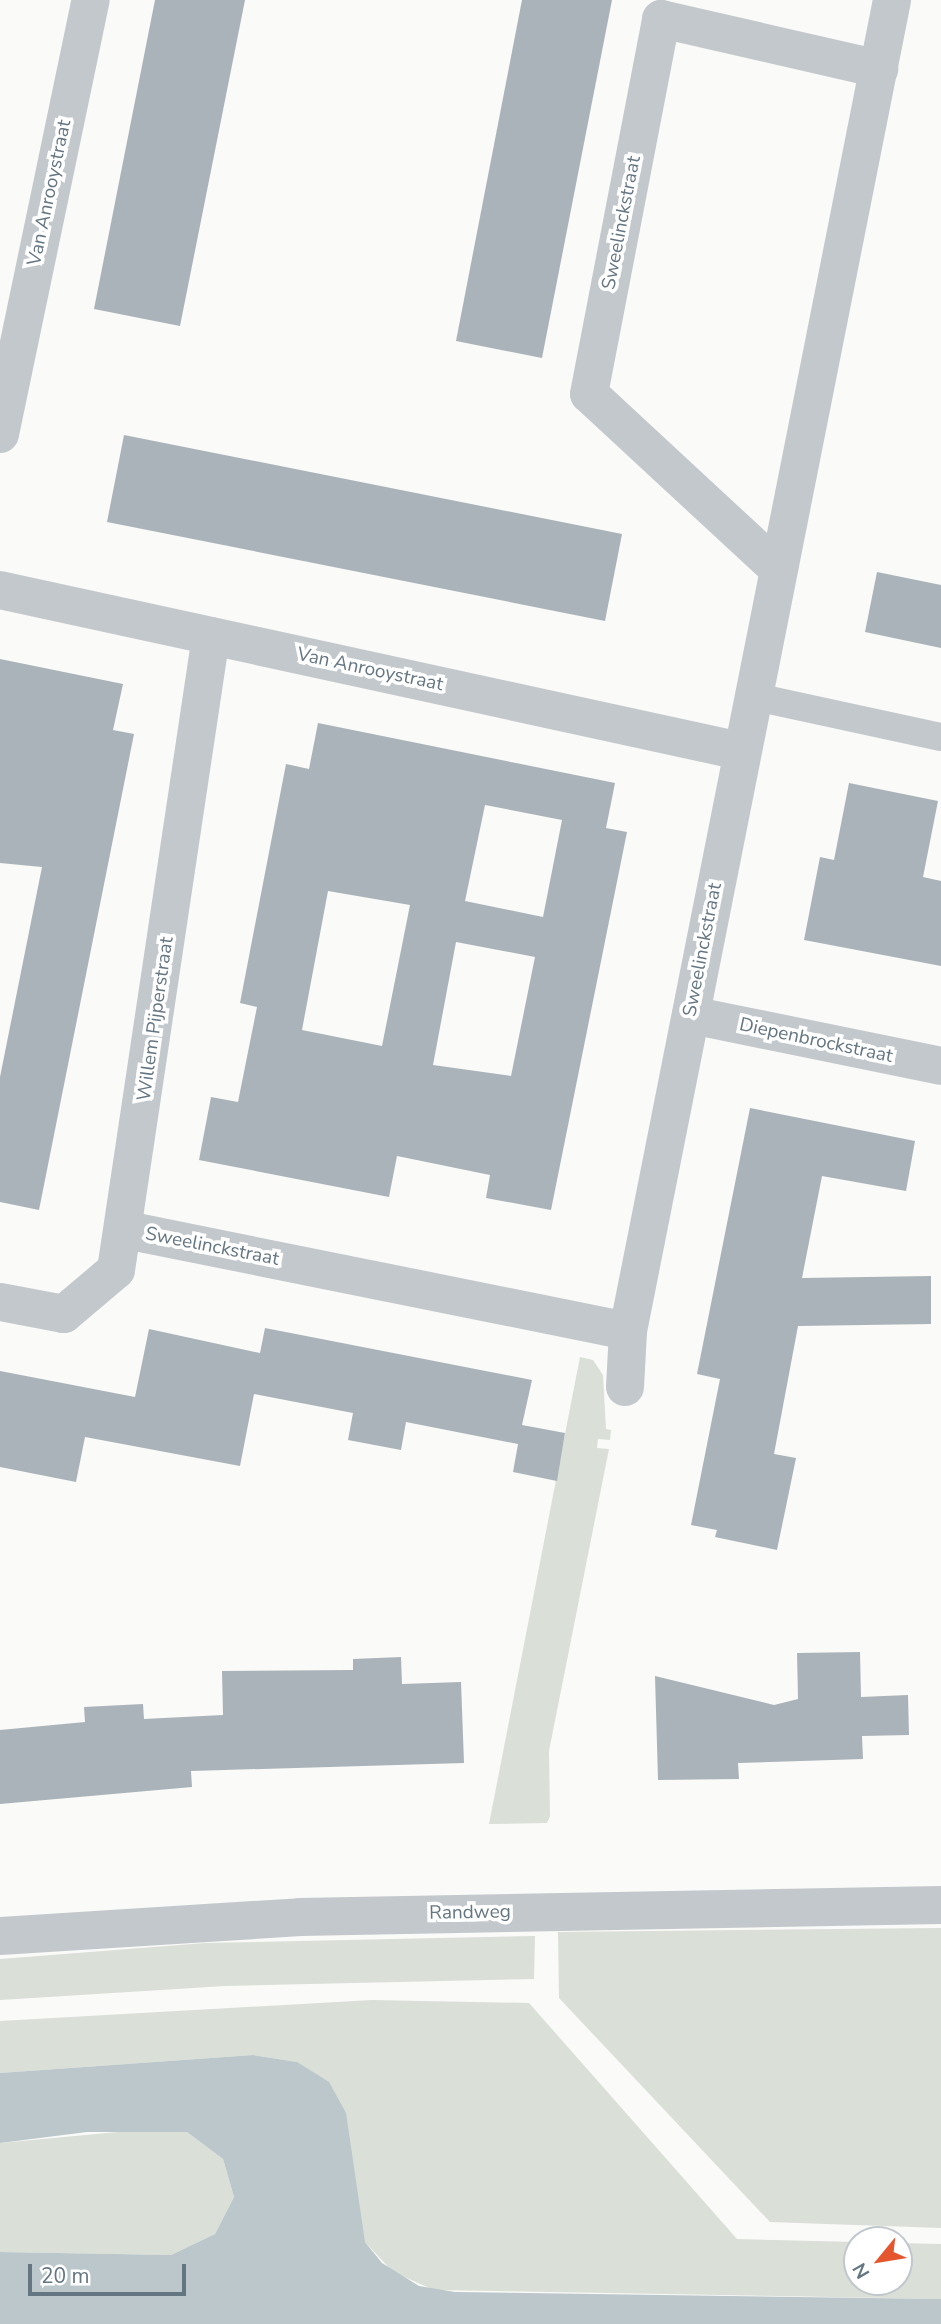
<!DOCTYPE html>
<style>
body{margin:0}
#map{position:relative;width:941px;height:2324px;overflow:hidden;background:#fafaf8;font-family:"Nunito Sans",sans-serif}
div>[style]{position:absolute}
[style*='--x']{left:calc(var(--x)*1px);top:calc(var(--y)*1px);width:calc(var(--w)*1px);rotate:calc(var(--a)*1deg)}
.green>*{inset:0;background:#dadfd7}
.water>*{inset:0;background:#bbc7cb}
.building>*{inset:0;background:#aab3b9}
.service>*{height:28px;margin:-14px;padding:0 14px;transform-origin:14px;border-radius:14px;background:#c3c8cc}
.minor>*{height:38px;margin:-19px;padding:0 19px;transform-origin:19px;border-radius:19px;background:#c3c8cc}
.tertiary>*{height:38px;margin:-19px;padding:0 19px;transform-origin:19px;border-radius:19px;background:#c3c8cc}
span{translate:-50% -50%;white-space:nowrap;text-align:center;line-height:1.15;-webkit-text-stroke:7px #fff;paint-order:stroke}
.street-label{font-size:19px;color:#657683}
.north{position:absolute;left:843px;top:2226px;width:70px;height:70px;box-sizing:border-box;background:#fff;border:2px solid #c1c8cd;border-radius:50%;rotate:240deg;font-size:19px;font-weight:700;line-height:28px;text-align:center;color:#657683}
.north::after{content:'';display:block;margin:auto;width:24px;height:32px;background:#e4572e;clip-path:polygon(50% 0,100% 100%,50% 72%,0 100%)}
.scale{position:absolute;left:28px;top:2264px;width:158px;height:32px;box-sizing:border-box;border:4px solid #657683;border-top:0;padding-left:9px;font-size:21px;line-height:24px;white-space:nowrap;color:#657683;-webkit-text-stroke:5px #fff;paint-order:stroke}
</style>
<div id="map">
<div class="green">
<div style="clip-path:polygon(580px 1357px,593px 1360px,603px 1375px,606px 1429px,611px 1430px,610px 1440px,598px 1439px,597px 1448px,609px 1449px,549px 1751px,550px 1816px,547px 1823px,489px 1824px)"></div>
<div style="clip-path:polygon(941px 1928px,941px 2228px,770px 2222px,559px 1998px,558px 1932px)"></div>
<div style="clip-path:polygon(535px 1936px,534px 1979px,225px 1986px,0 2000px,0 1959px,205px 1943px)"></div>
<div style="clip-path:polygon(372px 2000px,529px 2003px,737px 2239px,857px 2242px,857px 2282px,899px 2282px,899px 2243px,941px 2244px,941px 2299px,434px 2290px,393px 2272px,365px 2242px,297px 2062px,253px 2055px,0 2073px,0 2021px)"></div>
<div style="clip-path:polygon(150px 2129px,187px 2132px,223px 2159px,234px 2197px,215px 2234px,171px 2255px,0 2252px,0 2143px)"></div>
</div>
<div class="water">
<div style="clip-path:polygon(253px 2055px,297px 2062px,329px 2082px,346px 2113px,365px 2242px,382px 2263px,419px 2286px,455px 2292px,941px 2299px,941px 2324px,0 2324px,0 2252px,171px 2255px,215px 2234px,234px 2197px,223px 2159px,187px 2132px,87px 2132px,0 2143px,0 2073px)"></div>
</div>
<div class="building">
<div style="clip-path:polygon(155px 0,245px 0,180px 326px,94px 309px)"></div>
<div style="clip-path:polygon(522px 0,612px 0,542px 358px,456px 341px)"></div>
<div style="clip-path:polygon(124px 435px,622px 534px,605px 621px,107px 522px)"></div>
<div style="clip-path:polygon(877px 572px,941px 585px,941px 648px,865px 632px)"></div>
<div style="clip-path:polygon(0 659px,123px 684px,113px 730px,134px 734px,39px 1210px,0 1202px,0 1077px,42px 867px,0 863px)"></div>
<div style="clip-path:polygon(evenodd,318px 723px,615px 783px,606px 828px,627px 832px,551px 1210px,486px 1198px,490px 1175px,397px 1156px,389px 1197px,199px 1160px,211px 1097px,238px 1102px,257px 1007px,240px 1003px,286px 764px,309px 769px,318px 723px,485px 805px,562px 820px,543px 917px,465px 901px,485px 805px,318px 723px,328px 891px,410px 905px,382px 1046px,302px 1030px,328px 891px,318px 723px,456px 942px,535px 957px,511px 1076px,433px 1065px,456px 942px)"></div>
<div style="clip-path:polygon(849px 783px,938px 801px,923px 877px,941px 881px,941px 966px,804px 940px,820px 857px,834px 860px)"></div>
<div style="clip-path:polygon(750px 1108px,915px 1141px,906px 1191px,822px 1176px,802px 1278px,931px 1276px,931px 1324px,798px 1326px,774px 1454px,796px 1458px,777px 1550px,715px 1537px,717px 1530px,691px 1525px,720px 1379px,697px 1374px)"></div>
<div style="clip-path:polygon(265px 1328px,532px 1380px,522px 1425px,565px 1433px,557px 1481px,513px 1472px,518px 1444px,406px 1422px,401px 1450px,348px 1440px,353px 1413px,254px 1394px,240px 1466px,85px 1437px,76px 1482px,0 1467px,0 1371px,135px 1397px,149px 1329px,260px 1353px)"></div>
<div style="clip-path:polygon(860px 1652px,861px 1697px,908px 1695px,909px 1735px,862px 1736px,863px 1759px,738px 1763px,739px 1779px,658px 1780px,655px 1676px,774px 1705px,798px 1699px,797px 1653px)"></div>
<div style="clip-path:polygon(401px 1657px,402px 1684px,461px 1682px,464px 1763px,191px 1771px,192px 1787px,0 1804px,0 1730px,85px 1722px,84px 1707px,143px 1704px,144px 1719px,223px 1715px,222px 1671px,353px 1670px,353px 1659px)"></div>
</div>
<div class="service">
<div style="--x:751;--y:696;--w:194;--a:12.2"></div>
</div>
<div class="minor">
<div style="--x:0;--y:434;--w:443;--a:-78.2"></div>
<div style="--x:777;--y:568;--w:256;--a:-137.2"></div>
<div style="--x:589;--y:394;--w:382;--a:-79.1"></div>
<div style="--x:661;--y:19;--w:224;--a:12.9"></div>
<div style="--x:0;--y:590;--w:757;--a:12.27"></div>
<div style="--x:691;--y:1015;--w:255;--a:11.5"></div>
<div style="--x:126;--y:1230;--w:512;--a:11.38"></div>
<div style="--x:0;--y:1302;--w:65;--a:10.6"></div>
<div style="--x:64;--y:1314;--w:68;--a:-40.2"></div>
<div style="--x:116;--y:1270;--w:641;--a:-81.48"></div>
<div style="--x:625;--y:1387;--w:56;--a:-86.9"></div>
<div style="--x:628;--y:1331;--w:1357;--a:-78.78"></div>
</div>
<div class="tertiary">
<div style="--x:0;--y:1936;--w:301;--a:-3.6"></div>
<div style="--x:300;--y:1917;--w:641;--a:-1.07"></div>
</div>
<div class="street-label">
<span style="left:50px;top:193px;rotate:-78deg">Van Anrooystraat</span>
<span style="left:622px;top:223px;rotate:-79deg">Sweelinckstraat</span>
<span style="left:370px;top:670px;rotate:12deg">Van Anrooystraat</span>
<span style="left:703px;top:950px;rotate:-79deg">Sweelinckstraat</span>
<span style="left:156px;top:1019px;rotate:-82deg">Willem Pijperstraat</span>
<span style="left:816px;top:1041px;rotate:12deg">Diepenbrockstraat</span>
<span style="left:212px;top:1247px;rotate:11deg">Sweelinckstraat</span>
<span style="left:470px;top:1913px;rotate:-1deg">Randweg</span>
</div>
<div class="north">N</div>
<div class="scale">20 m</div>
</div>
